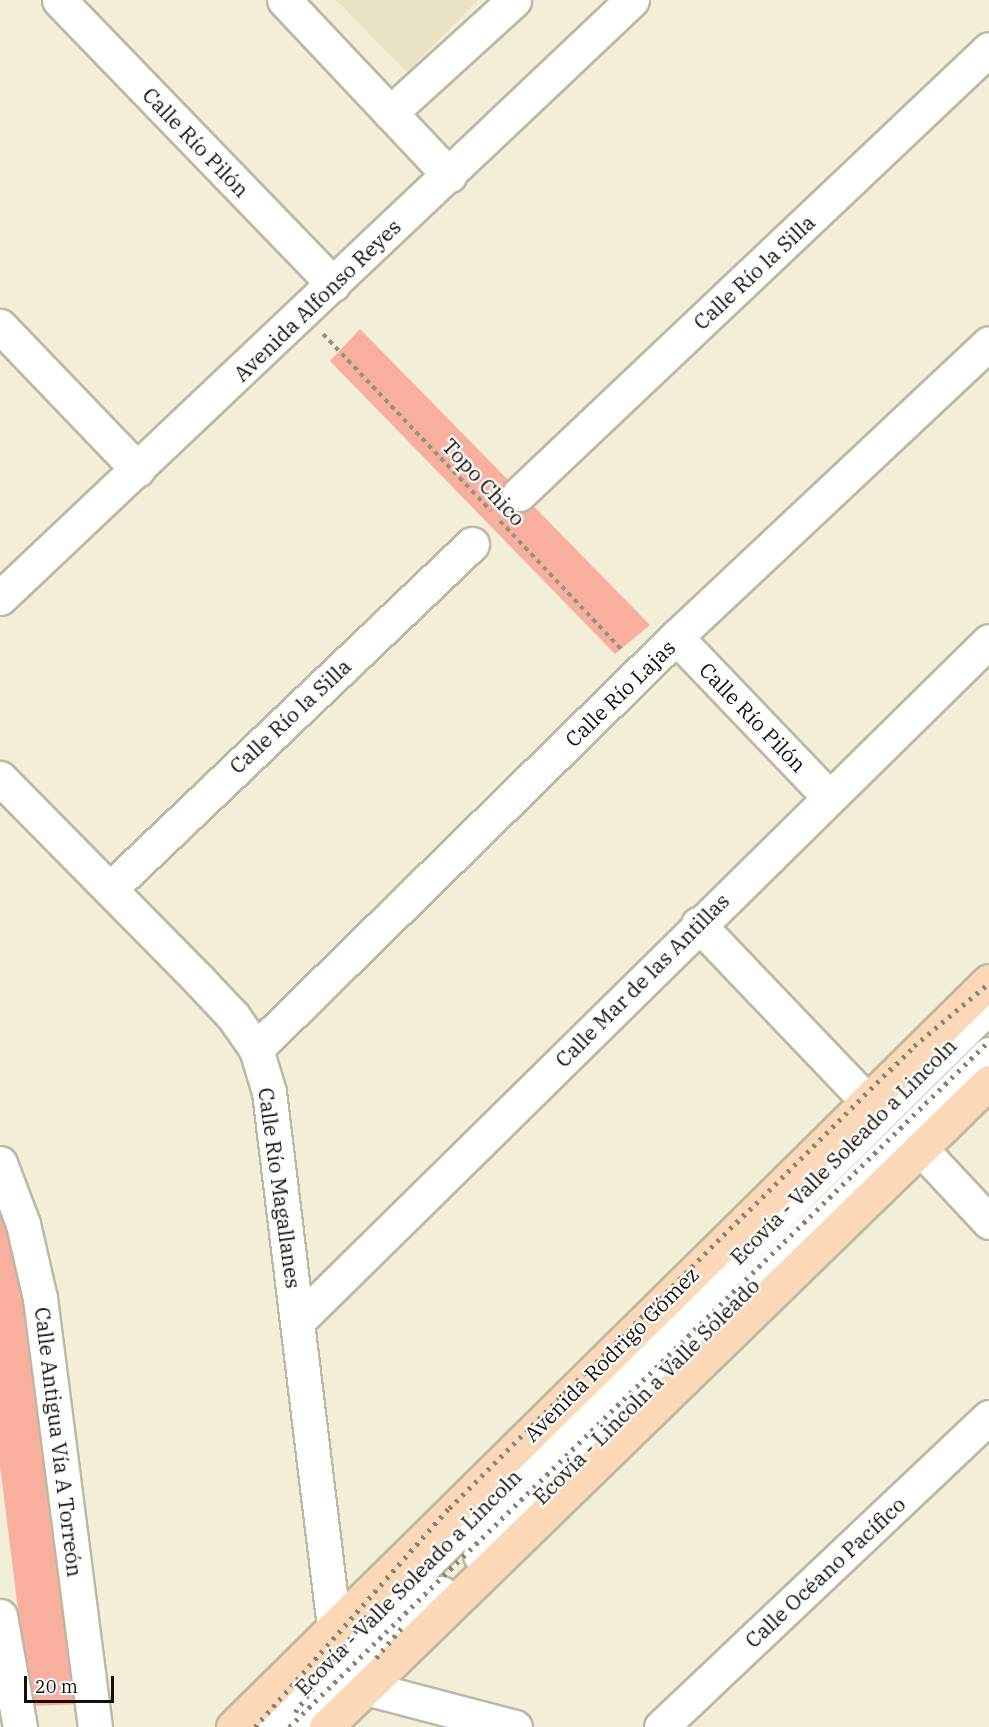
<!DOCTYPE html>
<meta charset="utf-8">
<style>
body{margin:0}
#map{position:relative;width:989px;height:1727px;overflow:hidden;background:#f3eed7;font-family:"IBM Plex Serif",serif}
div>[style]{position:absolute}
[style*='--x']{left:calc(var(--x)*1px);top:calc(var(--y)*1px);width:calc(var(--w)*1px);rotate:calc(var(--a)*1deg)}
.built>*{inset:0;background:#e9e3c4}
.green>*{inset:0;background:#f9af9d}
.path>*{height:4px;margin-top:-2px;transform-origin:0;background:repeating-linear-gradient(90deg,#959281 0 4.5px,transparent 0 9px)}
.roads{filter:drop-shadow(2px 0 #bcb8a1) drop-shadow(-2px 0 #bcb8a1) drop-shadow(0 2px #bcb8a1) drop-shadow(0 -2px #bcb8a1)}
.minor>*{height:33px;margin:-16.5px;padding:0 16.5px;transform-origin:16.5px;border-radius:16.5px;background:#fff}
.major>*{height:33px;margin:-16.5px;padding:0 16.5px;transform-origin:16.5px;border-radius:16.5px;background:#fbd9b8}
.rail>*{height:4.5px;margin-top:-2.25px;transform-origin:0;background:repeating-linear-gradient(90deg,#888474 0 3px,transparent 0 9px)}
span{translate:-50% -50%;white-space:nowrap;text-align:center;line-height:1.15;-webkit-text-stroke:4.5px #fff;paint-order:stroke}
.street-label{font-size:21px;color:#121008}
.scale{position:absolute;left:24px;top:1676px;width:90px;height:27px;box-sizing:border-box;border:3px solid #121008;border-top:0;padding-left:8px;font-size:18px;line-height:21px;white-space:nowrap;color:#121008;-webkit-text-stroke:4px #fff;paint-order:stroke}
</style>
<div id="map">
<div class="built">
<div style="clip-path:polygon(336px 0,478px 0,407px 72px)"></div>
</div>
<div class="green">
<div style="clip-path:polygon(360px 329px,650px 625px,615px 654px,330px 361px)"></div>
<div style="clip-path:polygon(0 1186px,35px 1301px,86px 1704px,30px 1706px,0 1465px)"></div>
</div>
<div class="path">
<div style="--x:323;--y:334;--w:244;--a:46.5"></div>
<div style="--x:500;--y:521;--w:176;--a:46.6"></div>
</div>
<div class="roads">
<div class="minor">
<div style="--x:59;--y:0;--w:395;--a:46"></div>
<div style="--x:284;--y:0;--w:241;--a:46.7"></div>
<div style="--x:390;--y:113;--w:168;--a:-42.3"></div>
<div style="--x:0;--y:326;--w:199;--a:46.2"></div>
<div style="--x:519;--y:494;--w:647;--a:-43.43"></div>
<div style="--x:0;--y:598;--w:870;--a:-43.42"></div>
<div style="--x:676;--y:637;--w:221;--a:46.3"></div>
<div style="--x:0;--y:778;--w:284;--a:45.4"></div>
<div style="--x:199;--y:980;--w:50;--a:46.6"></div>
<div style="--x:233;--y:1016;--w:40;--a:55.1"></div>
<div style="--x:256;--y:1049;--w:45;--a:73.2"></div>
<div style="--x:269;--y:1092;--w:539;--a:83.07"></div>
<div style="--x:110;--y:889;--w:500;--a:-43.62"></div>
<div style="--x:698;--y:924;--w:245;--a:46.3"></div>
<div style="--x:256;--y:1049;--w:588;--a:-44.45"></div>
<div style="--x:676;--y:637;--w:429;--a:-43.2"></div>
<div style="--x:920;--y:1148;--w:101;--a:47"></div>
<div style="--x:0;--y:1163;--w:65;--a:69.3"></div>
<div style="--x:23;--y:1224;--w:76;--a:77.1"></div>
<div style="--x:40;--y:1298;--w:433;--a:82.7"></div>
<div style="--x:298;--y:1321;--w:969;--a:-44.54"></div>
<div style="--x:480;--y:1555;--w:714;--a:-44.55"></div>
<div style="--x:0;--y:1616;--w:113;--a:79.8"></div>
<div style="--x:366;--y:1688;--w:154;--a:14.7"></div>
<div style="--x:261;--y:1727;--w:1025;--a:-44.72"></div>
<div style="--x:302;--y:1727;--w:193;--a:-44"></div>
<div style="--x:661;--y:1727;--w:451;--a:-43.4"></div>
</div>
<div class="major">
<div style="--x:233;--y:1727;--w:1062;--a:-44.62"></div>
<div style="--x:326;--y:1727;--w:925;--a:-44.21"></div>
</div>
</div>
<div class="rail">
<div style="--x:376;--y:1658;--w:43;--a:-49.7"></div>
<div style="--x:295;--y:1712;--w:139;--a:-53.2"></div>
<div style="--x:255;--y:1727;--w:293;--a:-48.5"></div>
<div style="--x:449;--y:1508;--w:655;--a:-44.81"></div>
<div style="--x:914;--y:1046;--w:98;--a:-40"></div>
<div style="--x:289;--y:1727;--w:980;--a:-44.42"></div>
</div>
<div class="street-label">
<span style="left:196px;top:142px;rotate:46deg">Calle Río Pilón</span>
<span style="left:754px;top:272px;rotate:-43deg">Calle Río la Silla</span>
<span style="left:317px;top:300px;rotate:-44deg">Avenida Alfonso Reyes</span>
<span style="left:484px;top:482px;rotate:47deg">Topo Chico</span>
<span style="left:620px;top:693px;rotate:-44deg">Calle Río Lajas</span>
<span style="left:290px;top:716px;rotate:-43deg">Calle Río la Silla</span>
<span style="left:753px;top:717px;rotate:46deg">Calle Río Pilón</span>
<span style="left:642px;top:980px;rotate:-45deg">Calle Mar de las Antillas</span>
<span style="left:843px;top:1151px;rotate:-45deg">Ecovía - Valle Soleado a Lincoln</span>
<span style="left:280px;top:1188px;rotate:82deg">Calle Río Magallanes</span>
<span style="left:611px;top:1354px;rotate:-45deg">Avenida Rodrigo Gómez</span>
<span style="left:646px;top:1391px;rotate:-45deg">Ecovía - Lincoln a Valle Soleado</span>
<span style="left:59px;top:1442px;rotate:83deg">Calle Antigua Vía A Torreón</span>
<span style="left:825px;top:1572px;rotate:-43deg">Calle Océano Pacífico</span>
<span style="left:408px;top:1582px;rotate:-45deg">Ecovía - Valle Soleado a Lincoln</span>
</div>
<div class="scale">20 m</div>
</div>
